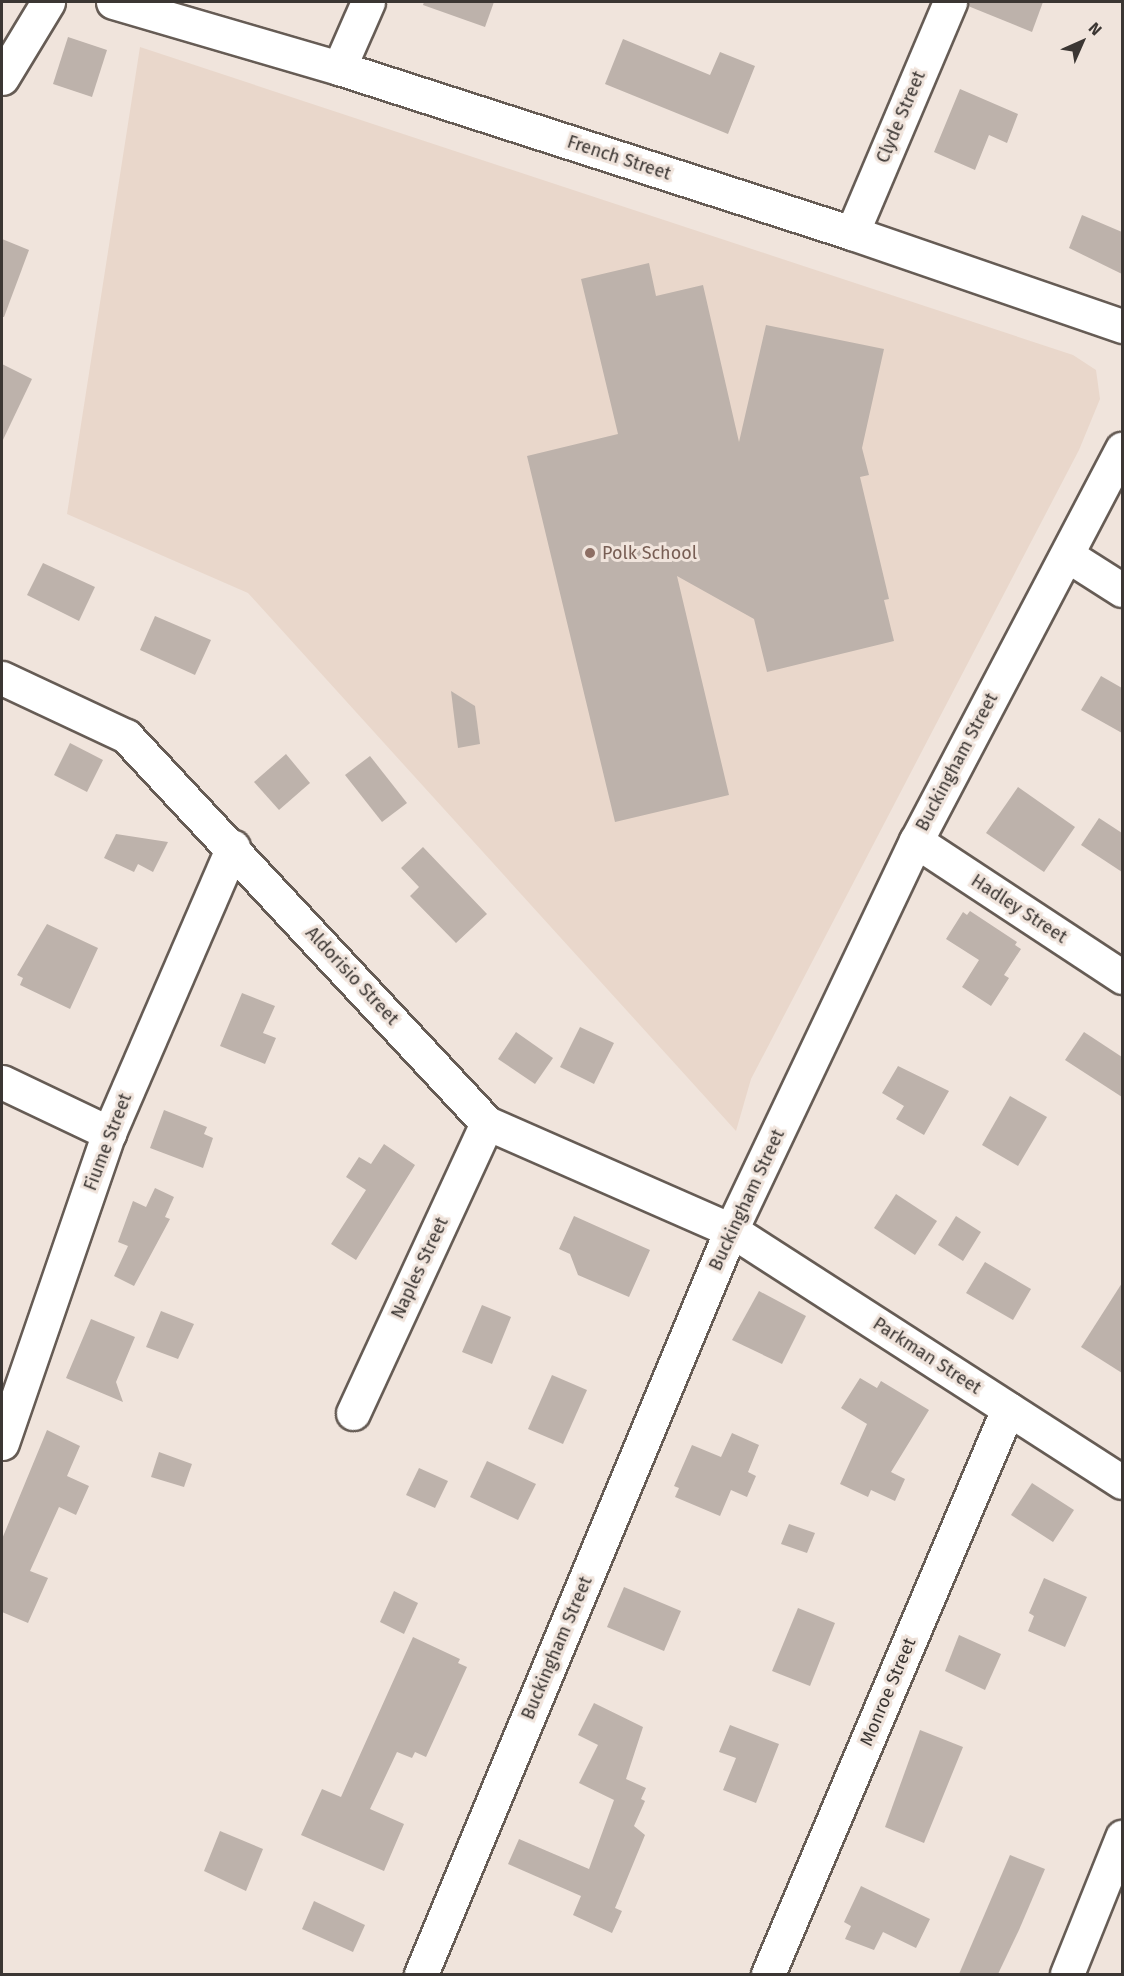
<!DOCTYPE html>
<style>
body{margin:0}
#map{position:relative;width:1124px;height:1976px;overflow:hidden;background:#f0e4dc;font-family:"Fira Sans",sans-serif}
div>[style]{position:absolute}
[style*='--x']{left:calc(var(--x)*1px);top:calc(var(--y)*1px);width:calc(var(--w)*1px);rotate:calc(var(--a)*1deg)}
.built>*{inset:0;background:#e9d7cb}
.building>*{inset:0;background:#bdb2ab}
.roads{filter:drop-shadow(2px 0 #665c55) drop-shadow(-2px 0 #665c55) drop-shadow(0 2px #665c55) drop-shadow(0 -2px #665c55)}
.minor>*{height:33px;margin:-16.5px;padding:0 16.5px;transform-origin:16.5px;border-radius:16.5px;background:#fff}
.major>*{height:33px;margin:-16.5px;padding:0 16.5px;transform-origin:16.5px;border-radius:16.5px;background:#fff}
.dots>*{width:16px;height:16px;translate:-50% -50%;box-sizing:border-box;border:3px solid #f0e4dc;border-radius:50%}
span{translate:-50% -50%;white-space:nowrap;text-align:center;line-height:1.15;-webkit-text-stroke:6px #f0e4dc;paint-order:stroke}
.street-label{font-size:18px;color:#3b3633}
.education-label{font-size:18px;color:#785e54}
.left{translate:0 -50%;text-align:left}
.frame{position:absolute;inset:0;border:3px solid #3b3633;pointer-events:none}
.north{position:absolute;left:1052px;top:12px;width:60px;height:60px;-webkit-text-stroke:4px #f0e4dc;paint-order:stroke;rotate:45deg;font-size:16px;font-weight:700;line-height:24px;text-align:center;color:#3b3633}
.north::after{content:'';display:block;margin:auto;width:21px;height:27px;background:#3b3633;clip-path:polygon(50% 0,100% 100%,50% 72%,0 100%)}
</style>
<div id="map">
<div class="built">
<div style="clip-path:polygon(140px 47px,1073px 355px,1096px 370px,1100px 399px,1079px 450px,751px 1079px,736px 1131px,248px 593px,67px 514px)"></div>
</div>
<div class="building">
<div style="clip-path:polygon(424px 2px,494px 2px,485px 27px,423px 5px)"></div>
<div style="clip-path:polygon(968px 2px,1043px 2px,1032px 32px,968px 6px)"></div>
<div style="clip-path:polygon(68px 37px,107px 50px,92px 97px,53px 84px)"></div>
<div style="clip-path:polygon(623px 39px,710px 75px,720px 52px,755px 66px,728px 134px,605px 84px)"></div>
<div style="clip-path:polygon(960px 89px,1018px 114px,1007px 143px,989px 135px,975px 170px,934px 152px)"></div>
<div style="clip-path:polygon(1082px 215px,1122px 232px,1122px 274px,1069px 248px)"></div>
<div style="clip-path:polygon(2px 239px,29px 250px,4px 317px,2px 317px)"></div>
<div style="clip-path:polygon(649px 263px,656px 296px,703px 285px,739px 442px,766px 325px,884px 349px,862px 448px,869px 475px,860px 477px,889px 599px,884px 600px,894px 641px,767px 672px,754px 619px,677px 576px,729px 795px,615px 822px,527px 456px,618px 434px,581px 279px)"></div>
<div style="clip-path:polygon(2px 364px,32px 379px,2px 442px)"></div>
<div style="clip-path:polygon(43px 563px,95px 587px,79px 621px,27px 595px)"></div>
<div style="clip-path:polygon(155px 616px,211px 640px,195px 675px,140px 650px)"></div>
<div style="clip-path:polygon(1101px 676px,1122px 688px,1122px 733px,1081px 710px)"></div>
<div style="clip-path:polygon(451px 691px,475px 706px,480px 744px,458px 748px)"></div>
<div style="clip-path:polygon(70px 743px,103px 760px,87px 792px,54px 775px)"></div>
<div style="clip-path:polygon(286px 754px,310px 783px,279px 810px,254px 782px)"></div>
<div style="clip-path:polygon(370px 756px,407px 803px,382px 822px,345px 775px)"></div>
<div style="clip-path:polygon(1018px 787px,1075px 827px,1044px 872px,986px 833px)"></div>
<div style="clip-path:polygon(1099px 818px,1122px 833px,1122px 872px,1081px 845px)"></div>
<div style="clip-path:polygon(116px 834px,168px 842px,153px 872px,138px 864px,134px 872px,104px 858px)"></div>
<div style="clip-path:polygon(423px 847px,487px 914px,456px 943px,410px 896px,419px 887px,401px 868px)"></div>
<div style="clip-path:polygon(970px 911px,1017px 942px,1015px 945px,1021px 949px,1004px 975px,1009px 978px,991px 1006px,962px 987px,979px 960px,946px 939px,963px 912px,967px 915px)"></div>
<div style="clip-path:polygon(47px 924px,98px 948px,70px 1009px,20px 985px,23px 978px,17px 975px)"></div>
<div style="clip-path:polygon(242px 993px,275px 1006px,263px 1033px,276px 1038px,265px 1064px,220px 1046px)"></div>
<div style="clip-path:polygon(580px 1027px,614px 1043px,594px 1084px,560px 1067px)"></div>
<div style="clip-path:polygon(516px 1032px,553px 1058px,535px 1084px,498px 1059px)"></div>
<div style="clip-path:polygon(1084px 1032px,1122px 1057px,1122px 1097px,1065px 1060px)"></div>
<div style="clip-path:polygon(898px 1066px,949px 1091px,924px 1135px,896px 1119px,904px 1106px,882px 1093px)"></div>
<div style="clip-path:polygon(1010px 1096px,1047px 1117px,1018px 1166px,982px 1145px)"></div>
<div style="clip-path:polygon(164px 1110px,207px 1127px,204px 1134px,213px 1138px,203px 1168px,150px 1148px)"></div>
<div style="clip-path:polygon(384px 1144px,415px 1165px,356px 1260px,331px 1244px,366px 1190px,346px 1177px,359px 1157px,371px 1164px)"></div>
<div style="clip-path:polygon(155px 1188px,174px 1197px,165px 1217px,170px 1219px,134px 1286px,114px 1276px,128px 1246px,118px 1242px,133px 1201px,146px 1207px)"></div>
<div style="clip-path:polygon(896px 1194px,937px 1221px,915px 1255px,874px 1228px)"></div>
<div style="clip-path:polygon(574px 1216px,650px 1250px,629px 1297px,578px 1275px,570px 1254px,559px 1249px)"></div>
<div style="clip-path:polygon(956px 1216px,981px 1232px,963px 1261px,938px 1245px)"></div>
<div style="clip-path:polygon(985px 1262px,1031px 1289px,1013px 1320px,966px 1293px)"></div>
<div style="clip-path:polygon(1122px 1283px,1122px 1373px,1081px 1347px)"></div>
<div style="clip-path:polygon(759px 1291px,806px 1316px,782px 1364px,732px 1340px)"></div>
<div style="clip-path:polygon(482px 1305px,511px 1317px,492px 1364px,462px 1352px)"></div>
<div style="clip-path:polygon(161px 1311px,194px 1324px,178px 1359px,146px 1347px)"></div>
<div style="clip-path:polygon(91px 1319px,135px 1337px,116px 1382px,123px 1402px,66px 1378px)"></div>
<div style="clip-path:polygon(552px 1375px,587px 1390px,563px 1444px,528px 1429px)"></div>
<div style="clip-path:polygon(860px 1378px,877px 1388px,881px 1381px,929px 1410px,891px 1472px,905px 1479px,895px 1501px,871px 1490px,868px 1497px,840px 1484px,867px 1424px,841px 1408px)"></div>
<div style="clip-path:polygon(47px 1430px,80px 1446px,67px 1476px,89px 1486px,76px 1515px,59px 1507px,30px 1571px,48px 1578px,28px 1623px,2px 1612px,2px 1539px)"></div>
<div style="clip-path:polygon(732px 1433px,759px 1445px,748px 1472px,756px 1476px,747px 1497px,731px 1490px,720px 1516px,675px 1497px,679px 1488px,674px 1486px,692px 1445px,721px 1457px)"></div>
<div style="clip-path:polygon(159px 1452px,192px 1464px,184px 1487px,151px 1477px)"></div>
<div style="clip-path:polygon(487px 1461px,536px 1484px,518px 1520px,470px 1497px)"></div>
<div style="clip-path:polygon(419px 1468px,448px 1481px,435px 1508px,406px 1495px)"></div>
<div style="clip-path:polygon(1032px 1483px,1074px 1510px,1053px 1542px,1011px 1515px)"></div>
<div style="clip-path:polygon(789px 1524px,815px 1533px,807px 1553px,781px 1544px)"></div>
<div style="clip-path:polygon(1044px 1578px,1087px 1597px,1065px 1647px,1028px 1631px,1034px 1616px,1029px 1613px)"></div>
<div style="clip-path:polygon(624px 1587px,681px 1611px,664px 1651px,607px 1627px)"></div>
<div style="clip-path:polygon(394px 1591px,418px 1603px,404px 1634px,380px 1622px)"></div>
<div style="clip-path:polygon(798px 1608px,835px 1623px,810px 1686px,772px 1671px)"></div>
<div style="clip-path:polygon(959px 1635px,1001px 1654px,985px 1690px,945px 1671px)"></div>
<div style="clip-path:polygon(413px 1637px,460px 1659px,458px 1663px,467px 1667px,426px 1757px,415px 1752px,412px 1758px,397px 1752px,370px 1809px,404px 1824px,384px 1871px,301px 1835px,322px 1789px,341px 1797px)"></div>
<div style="clip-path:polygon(594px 1703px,643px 1727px,626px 1779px,646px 1788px,641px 1799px,645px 1801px,634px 1826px,645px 1835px,615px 1908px,622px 1911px,612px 1933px,573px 1915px,581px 1896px,508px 1864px,519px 1839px,589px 1869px,614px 1800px,579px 1783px,598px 1745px,578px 1735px)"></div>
<div style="clip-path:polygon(730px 1725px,779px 1744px,756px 1803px,723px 1790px,736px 1758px,719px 1752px)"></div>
<div style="clip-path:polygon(920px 1730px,963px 1747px,924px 1843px,885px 1827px)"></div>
<div style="clip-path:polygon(220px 1831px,263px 1849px,246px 1891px,204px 1871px)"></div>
<div style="clip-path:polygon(1010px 1855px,1045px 1869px,1019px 1930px,998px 1974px,959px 1974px)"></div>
<div style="clip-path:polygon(861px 1886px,930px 1919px,916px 1948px,883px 1932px,874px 1950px,845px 1939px,851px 1926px,844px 1922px)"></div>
<div style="clip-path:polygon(314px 1901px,365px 1925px,353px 1952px,302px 1929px)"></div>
</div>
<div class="roads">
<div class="minor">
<div style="--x:113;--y:2;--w:235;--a:16.3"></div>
<div style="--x:339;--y:68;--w:539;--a:17.83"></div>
<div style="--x:852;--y:233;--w:286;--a:19"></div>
<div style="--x:339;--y:68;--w:72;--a:-66.3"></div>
<div style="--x:2;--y:78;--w:89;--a:-58.8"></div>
<div style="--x:852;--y:233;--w:251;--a:-67"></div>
<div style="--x:1067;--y:555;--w:65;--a:32.5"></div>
<div style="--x:2;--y:678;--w:137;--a:25.1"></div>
<div style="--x:126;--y:736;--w:529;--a:46.99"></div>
<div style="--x:487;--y:1123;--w:266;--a:23.7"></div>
<div style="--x:731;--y:1230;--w:465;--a:32.8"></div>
<div style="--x:916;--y:841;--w:247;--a:33.4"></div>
<div style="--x:2;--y:1082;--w:119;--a:25.5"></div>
<div style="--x:353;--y:1413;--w:319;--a:-65.2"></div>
<div style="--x:2;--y:1443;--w:328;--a:-71"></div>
<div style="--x:109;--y:1133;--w:312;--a:-66.6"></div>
<div style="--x:768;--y:1974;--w:614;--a:-66.99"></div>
<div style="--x:1067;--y:1974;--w:148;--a:-68.1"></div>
</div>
<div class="major">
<div style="--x:421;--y:1974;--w:806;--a:-67.38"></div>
<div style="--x:731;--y:1230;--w:431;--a:-64.6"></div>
<div style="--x:916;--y:841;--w:443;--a:-62.3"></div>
</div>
</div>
<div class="dots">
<div style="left:590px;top:553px;background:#8d6e63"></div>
</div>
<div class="street-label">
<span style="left:901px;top:117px;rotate:-67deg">Clyde Street</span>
<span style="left:619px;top:158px;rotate:18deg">French Street</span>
<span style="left:957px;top:762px;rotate:-62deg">Buckingham Street</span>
<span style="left:1019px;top:909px;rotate:33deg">Hadley Street</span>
<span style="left:352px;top:976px;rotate:47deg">Aldorisio Street</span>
<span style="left:108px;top:1142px;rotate:-69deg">Fiume Street</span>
<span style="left:747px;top:1200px;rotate:-65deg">Buckingham Street</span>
<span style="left:420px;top:1268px;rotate:-65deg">Naples Street</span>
<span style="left:927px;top:1356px;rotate:33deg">Parkman Street</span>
<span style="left:557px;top:1648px;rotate:-67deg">Buckingham Street</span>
<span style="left:888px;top:1692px;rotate:-67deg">Monroe Street</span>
</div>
<div class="education-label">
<span class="left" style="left:602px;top:553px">Polk School</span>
</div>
<div class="frame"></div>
<div class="north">N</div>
</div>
